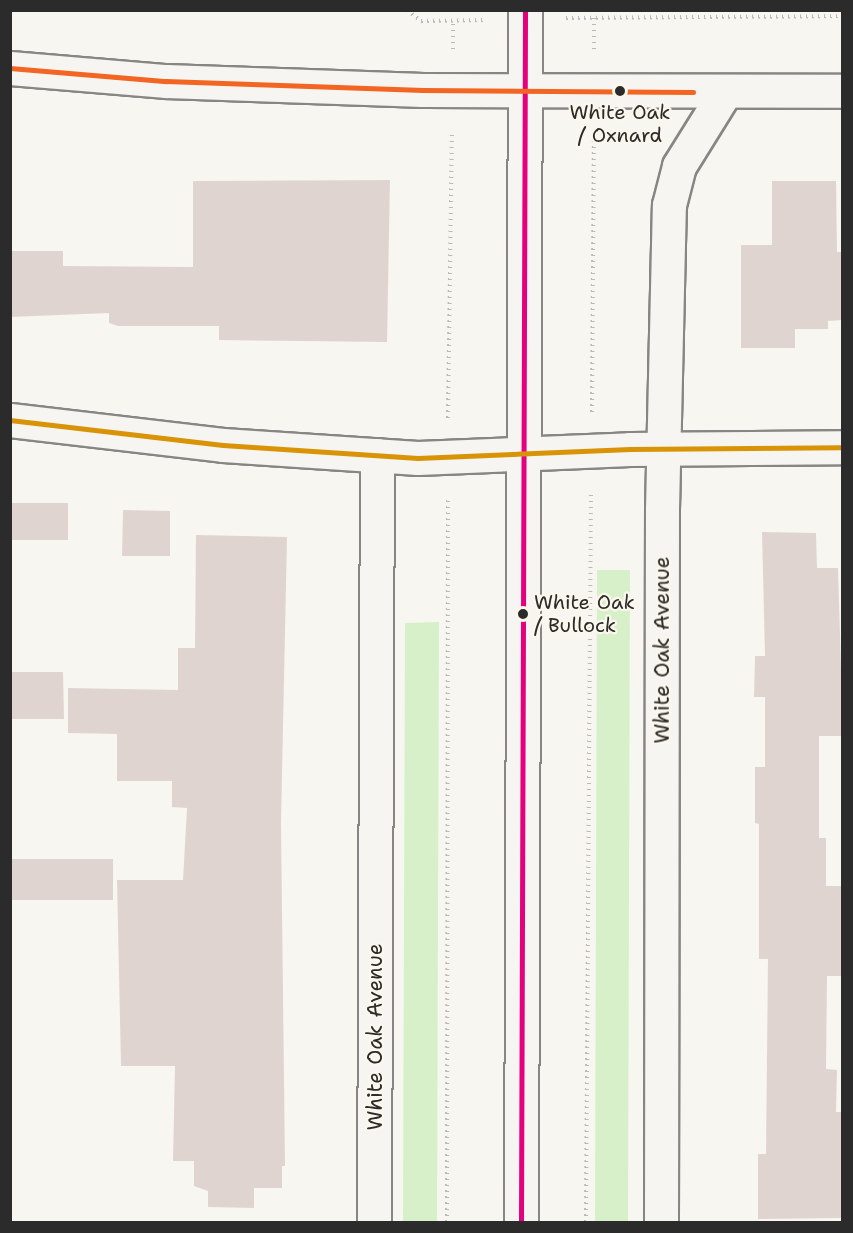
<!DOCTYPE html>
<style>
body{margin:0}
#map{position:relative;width:853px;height:1233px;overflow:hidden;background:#f8f6f0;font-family:"Shantell Sans",sans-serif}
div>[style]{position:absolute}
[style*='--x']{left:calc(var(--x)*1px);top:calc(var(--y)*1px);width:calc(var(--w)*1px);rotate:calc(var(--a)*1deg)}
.green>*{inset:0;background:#d7f0ca}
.building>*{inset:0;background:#e0d4d1}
.path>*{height:4px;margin-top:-2px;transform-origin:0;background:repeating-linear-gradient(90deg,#bcbab8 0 1.5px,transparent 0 6px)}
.roads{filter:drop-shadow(2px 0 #878684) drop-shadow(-2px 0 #878684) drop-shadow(0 2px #878684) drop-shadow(0 -2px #878684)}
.minor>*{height:33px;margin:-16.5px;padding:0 16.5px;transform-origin:16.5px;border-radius:16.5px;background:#f6f5f1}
.secondary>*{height:33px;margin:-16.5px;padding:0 16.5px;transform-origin:16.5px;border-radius:16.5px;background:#f6f5f1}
.primary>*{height:33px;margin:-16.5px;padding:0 16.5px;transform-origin:16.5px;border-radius:16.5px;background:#f6f5f1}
.bus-1>*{height:4.5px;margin:-2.25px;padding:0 2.25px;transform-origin:2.25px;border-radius:2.25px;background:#e5007d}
.bus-2>*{height:4.5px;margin:-2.25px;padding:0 2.25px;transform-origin:2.25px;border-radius:2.25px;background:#f26522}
.bus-3>*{height:4.5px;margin:-2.25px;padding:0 2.25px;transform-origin:2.25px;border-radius:2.25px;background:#d89406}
.dots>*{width:16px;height:16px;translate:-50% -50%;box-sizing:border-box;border:3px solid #fbf7ec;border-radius:50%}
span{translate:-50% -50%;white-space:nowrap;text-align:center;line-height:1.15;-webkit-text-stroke:4.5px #fbf7ec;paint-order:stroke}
.bus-label{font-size:20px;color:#2b2b2b}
.left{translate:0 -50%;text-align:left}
.street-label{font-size:21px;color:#2b2b2b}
.frame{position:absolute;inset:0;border:12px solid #2b2b2b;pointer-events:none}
</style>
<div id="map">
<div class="green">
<div style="clip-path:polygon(597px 570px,630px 570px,628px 1222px,595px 1222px)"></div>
<div style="clip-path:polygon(439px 622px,437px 1222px,403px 1222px,405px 623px)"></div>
</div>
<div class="building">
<div style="clip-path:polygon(390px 180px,387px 342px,219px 340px,219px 326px,118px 326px,109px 323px,109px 313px,10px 317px,10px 251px,63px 251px,63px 266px,193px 267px,193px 181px)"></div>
<div style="clip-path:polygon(772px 181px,836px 181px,837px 252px,843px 252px,843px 320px,828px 321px,828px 329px,795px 329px,795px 348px,741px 348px,741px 245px,772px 245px)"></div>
<div style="clip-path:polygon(10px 503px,68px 503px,68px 540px,10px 540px)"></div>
<div style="clip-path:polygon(123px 510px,170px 511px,170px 556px,122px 556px)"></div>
<div style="clip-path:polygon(762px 532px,816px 533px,817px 568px,838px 568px,843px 736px,819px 736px,819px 838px,826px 838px,826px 886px,843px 886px,843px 976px,827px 976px,826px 1069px,837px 1070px,836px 1112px,842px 1112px,841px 1218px,758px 1219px,758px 1154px,766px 1154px,768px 959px,759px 959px,759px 824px,755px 823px,755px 767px,765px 767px,765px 697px,754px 697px,755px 656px,765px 656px)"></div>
<div style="clip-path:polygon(196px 535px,287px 537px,281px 823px,285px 1166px,282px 1166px,282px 1188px,254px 1188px,254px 1208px,208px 1207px,208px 1191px,194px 1186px,194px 1161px,173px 1161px,175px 1066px,121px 1066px,117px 880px,183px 880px,187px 808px,172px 807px,172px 781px,117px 781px,117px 734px,68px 733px,68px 688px,178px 690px,178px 648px,195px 648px)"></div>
<div style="clip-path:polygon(10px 672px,63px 672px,64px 719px,10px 719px)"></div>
<div style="clip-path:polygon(10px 859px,113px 859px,113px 900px,10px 900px)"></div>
</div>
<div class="path">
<div style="--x:407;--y:10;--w:18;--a:38"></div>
<div style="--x:421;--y:21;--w:65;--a:-0.9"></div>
<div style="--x:566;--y:18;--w:276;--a:-0.4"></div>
<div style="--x:594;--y:18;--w:31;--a:90"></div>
<div style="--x:453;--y:49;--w:28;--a:-90"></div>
<div style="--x:592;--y:412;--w:281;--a:-89.6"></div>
<div style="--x:448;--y:418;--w:287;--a:-89.2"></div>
<div style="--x:447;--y:1222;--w:725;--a:-89.92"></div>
<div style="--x:586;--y:1222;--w:731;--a:-89.61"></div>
</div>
<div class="roads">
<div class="minor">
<div style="--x:10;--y:420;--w:214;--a:6.7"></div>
<div style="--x:223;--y:445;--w:195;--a:3.8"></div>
<div style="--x:418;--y:458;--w:212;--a:-2.4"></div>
<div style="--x:630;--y:449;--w:212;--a:-0.5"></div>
<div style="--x:374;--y:1222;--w:767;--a:-89.78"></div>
<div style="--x:661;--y:1222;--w:713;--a:-89.92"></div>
<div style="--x:662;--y:509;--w:304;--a:-88.7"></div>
<div style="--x:669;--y:205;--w:40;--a:-75.6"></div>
<div style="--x:679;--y:166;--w:87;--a:-58.1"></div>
</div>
<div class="secondary">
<div style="--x:10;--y:68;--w:157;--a:4.8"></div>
<div style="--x:166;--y:81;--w:257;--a:2"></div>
<div style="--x:423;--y:90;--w:419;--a:0.1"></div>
</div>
<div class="primary">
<div style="--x:521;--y:1222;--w:1212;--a:-89.81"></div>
</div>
</div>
<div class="bus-1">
<div style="--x:521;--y:1222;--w:1212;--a:-89.81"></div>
</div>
<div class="bus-2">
<div style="--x:10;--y:68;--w:157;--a:4.8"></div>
<div style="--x:166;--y:81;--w:257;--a:2"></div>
<div style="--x:423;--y:90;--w:270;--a:0.4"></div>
</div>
<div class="bus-3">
<div style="--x:10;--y:420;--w:214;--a:6.7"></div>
<div style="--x:223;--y:445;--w:195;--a:3.8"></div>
<div style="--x:418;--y:458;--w:212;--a:-2.4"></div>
<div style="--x:630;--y:449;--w:212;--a:-0.5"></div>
</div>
<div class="dots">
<div style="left:620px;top:91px;background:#2b2b2b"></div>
<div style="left:523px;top:614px;background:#2b2b2b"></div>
</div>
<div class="bus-label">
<span style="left:620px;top:124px">White Oak<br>/ Oxnard</span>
<span class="left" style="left:534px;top:614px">White Oak<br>/ Bullock</span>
</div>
<div class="street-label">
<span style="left:662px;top:650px;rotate:-90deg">White Oak Avenue</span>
<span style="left:375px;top:1037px;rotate:-90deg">White Oak Avenue</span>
</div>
<div class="frame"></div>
</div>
